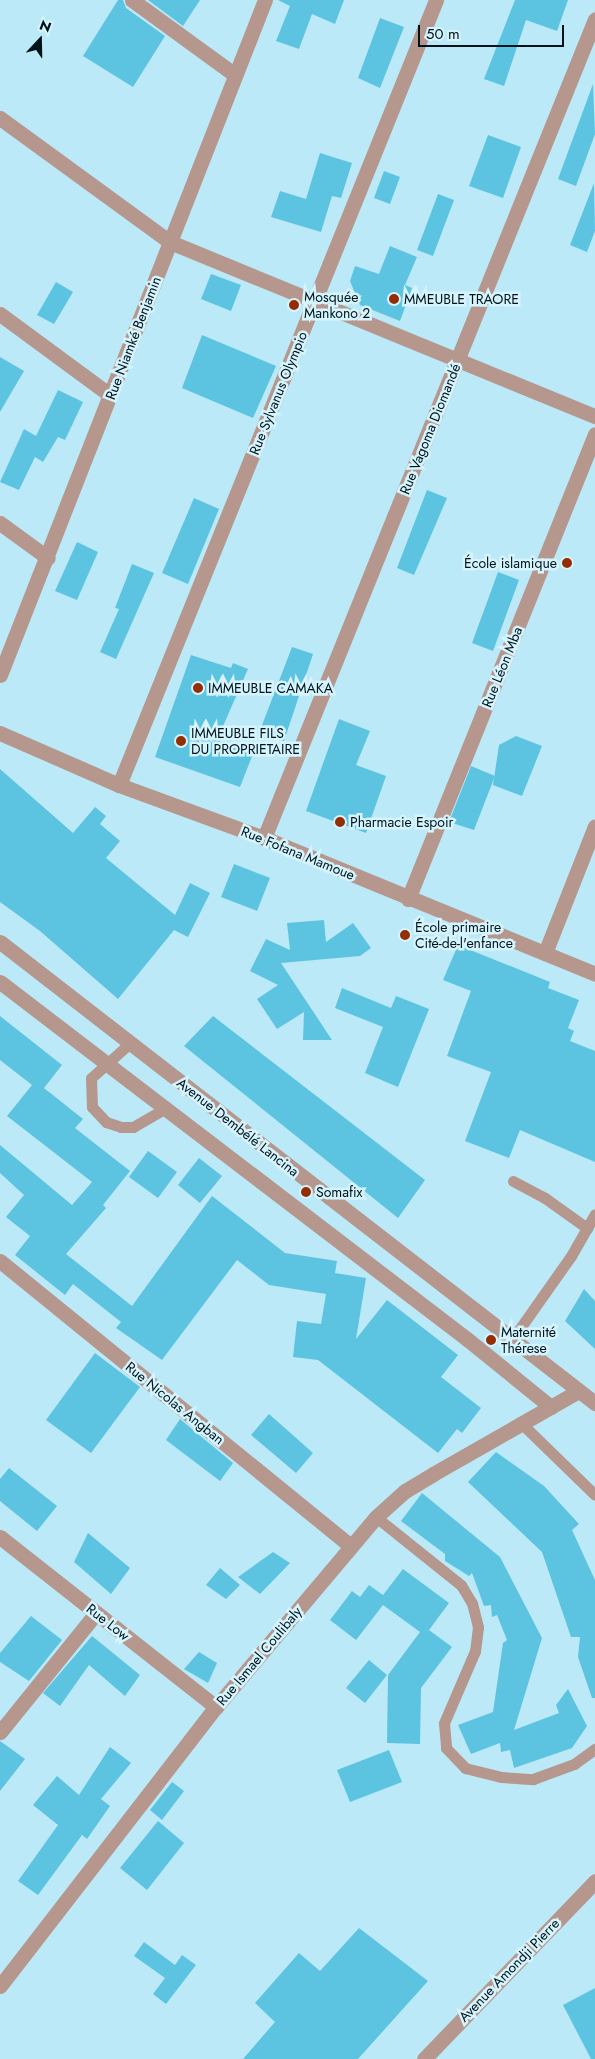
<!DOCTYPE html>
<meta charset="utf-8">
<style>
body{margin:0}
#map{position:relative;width:595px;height:2059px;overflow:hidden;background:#bbe9f8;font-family:Jost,sans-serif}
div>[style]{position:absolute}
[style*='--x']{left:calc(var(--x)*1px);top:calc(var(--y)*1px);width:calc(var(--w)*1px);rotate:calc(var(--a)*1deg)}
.building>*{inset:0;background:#5cc4e1}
.service>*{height:11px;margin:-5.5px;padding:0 5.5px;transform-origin:5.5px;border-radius:5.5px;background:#b5978d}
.minor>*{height:15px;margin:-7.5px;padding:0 7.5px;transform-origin:7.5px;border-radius:7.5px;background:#b5978d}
.tertiary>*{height:15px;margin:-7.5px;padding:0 7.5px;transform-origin:7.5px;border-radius:7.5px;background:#b5978d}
.dots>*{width:14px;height:14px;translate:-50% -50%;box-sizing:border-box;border:2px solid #d5f4fe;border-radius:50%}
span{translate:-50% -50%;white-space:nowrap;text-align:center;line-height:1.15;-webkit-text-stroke:5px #d5f4fe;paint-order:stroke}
.poi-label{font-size:14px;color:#00131a}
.left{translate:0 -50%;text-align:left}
.right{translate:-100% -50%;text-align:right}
.street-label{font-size:14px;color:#00131a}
.north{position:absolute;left:15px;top:15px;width:50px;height:50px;-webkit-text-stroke:4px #d5f4fe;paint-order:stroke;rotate:21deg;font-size:14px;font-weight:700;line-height:20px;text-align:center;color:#00131a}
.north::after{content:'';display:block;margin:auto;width:18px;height:22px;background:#00131a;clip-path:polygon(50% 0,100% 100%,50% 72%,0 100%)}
.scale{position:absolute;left:418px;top:25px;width:146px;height:22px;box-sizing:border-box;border:2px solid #00131a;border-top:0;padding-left:6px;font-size:15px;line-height:18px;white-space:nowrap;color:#00131a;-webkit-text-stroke:4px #d5f4fe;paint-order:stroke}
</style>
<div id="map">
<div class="building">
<div style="clip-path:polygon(118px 0,123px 0,126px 8px,165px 36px,133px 87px,83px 56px)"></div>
<div style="clip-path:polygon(148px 0,200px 0,183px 26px)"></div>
<div style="clip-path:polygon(278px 0,344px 0,335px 24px,312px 14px,299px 49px,276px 41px,290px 6px)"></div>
<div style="clip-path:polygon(515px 0,568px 0,557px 31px,526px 20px,504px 86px,484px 79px)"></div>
<div style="clip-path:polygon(380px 18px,404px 27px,380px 88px,358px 78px)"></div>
<div style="clip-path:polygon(593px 84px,595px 134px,576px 186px,558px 179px)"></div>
<div style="clip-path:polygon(488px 135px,521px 147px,503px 198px,469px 186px)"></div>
<div style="clip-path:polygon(320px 153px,352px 163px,341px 198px,332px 196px,321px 232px,271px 217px,280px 191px,306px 199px)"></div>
<div style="clip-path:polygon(384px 171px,400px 177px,390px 204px,374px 198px)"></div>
<div style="clip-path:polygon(594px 183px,595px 231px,587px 252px,570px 245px)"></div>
<div style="clip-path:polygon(438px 194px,454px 200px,433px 256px,417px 250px)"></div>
<div style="clip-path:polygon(390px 246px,417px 257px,405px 285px,412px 288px,400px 321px,360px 305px,350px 281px,355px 266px,379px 274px)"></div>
<div style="clip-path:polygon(211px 274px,241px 285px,231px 311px,201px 299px)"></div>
<div style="clip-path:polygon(56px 282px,73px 292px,54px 324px,37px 315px)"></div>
<div style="clip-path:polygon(202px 335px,276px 366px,253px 418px,182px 388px)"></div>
<div style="clip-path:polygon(0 357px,24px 371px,0 412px)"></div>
<div style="clip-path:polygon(58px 390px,83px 402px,65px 440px,58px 437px,43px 462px,35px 457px,19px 490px,0 482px,24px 429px,36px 436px)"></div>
<div style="clip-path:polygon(427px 490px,447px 498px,414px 575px,397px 568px)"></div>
<div style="clip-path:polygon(194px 498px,219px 509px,188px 584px,162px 573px)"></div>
<div style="clip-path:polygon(77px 542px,98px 552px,77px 600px,55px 591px)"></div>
<div style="clip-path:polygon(132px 564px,154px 573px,116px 659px,100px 652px,119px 609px,115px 608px)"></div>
<div style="clip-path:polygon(498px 572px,519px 580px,493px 651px,472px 643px)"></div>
<div style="clip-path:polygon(292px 647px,313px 654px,284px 741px,259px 733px)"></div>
<div style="clip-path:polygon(191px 655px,231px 668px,233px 663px,248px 669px,217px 740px,253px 754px,240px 787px,155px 757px)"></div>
<div style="clip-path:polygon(339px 719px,370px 731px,356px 765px,386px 776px,366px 833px,306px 811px)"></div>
<div style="clip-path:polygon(516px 736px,542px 746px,522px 796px,493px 785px,499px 745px)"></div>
<div style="clip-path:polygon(471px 766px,495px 776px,474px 830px,449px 822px)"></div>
<div style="clip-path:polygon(0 769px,73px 833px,95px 807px,106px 816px,100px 824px,120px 841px,106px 858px,175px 915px,190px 883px,210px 893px,188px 937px,174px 930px,118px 999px,40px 931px,0 902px)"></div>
<div style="clip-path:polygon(234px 864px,270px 878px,257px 911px,221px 897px)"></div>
<div style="clip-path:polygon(324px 920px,326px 942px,353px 923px,371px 948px,360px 956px,281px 963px,332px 1040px,303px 1040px,304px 1012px,277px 1029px,257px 999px,278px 985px,250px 971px,266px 939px,290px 950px,287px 923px)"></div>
<div style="clip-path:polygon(458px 945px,550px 982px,548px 988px,579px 1000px,568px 1028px,574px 1031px,570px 1041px,595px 1051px,595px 1162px,520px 1130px,509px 1158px,465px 1141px,491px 1072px,447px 1056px,471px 991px,443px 980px)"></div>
<div style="clip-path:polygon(342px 988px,391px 1008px,396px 996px,429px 1009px,398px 1087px,365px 1073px,383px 1027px,335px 1008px)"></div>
<div style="clip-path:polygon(0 1016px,62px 1065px,44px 1088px,83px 1119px,75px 1128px,130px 1171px,103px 1205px,106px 1208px,66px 1254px,132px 1306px,212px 1196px,285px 1253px,337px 1261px,335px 1273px,366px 1278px,356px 1339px,387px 1300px,458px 1355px,441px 1377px,481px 1408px,462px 1433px,457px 1429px,438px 1453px,318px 1360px,293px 1357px,297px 1321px,321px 1324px,326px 1294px,269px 1285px,237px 1260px,162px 1360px,116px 1328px,121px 1322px,73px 1284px,65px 1295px,15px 1255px,30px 1236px,6px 1217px,24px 1195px,0 1173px,0 1145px,72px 1205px,92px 1182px,7px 1116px,32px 1085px,0 1060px)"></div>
<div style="clip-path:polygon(213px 1016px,425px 1180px,398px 1218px,184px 1046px)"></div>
<div style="clip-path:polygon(148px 1151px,177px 1172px,158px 1198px,129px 1177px)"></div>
<div style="clip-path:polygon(199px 1158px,222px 1176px,200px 1203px,178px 1185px)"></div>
<div style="clip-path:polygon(584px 1289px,595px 1301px,595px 1349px,565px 1321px)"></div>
<div style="clip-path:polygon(95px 1353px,140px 1387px,91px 1453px,46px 1420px)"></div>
<div style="clip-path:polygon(269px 1414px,313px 1453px,296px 1473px,251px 1435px)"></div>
<div style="clip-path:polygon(180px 1419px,233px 1463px,220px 1481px,166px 1440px)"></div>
<div style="clip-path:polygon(496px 1452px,544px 1486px,579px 1524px,572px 1530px,595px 1580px,595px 1698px,592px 1698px,578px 1657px,580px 1637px,571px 1637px,542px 1552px,468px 1482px)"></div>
<div style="clip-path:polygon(9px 1468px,57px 1506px,37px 1531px,0 1501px,0 1479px)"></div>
<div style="clip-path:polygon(422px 1493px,500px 1557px,542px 1638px,514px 1730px,559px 1713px,556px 1705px,568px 1689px,587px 1726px,572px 1748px,514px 1768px,510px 1750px,501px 1752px,500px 1743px,471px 1754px,458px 1725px,493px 1712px,503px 1643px,507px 1640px,497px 1615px,492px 1617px,491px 1605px,484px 1606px,472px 1573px,469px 1576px,445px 1561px,445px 1554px,401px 1521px)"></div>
<div style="clip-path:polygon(88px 1533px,130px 1568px,111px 1594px,74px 1562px)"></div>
<div style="clip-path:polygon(273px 1552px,290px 1563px,260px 1594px,238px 1577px)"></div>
<div style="clip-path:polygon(220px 1568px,240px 1585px,226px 1599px,206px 1585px)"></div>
<div style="clip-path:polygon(403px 1569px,449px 1603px,429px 1630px,452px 1647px,421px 1688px,420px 1744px,387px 1743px,388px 1675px,420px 1632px,383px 1605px,356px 1640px,330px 1620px,352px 1591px,360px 1597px,369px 1585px,383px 1595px)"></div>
<div style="clip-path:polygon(31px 1616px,62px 1640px,29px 1681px,0 1662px,0 1653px)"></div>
<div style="clip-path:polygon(92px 1636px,140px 1675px,125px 1696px,89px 1665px,60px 1706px,43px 1693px)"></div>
<div style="clip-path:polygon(199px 1652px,217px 1663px,208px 1683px,184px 1669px)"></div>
<div style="clip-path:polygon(369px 1660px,387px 1675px,365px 1703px,346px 1688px)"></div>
<div style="clip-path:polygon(0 1741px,25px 1759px,0 1791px)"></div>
<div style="clip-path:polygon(110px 1747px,131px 1763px,101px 1799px,110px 1806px,87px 1839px,82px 1835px,38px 1895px,18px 1881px,58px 1825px,33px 1805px,57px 1776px,79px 1795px)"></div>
<div style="clip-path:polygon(389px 1750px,402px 1782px,350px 1802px,337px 1770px)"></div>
<div style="clip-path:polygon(172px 1782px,184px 1791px,162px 1820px,150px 1810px)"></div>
<div style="clip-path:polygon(158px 1821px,184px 1843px,147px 1890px,120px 1868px)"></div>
<div style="clip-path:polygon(359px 1928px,428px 1981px,358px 2059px,243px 2059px,275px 2022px,255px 2003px,299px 1953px,320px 1971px)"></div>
<div style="clip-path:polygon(144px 1942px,175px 1965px,182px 1955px,196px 1965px,166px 2004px,153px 1994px,165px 1978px,134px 1956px)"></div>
<div style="clip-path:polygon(595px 1988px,595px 2059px,591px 2059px,563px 2005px)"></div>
</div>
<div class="service">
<div style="--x:130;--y:1043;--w:52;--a:138.1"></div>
<div style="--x:91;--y:1078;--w:29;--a:88"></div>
<div style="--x:92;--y:1107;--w:21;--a:47"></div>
<div style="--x:106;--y:1122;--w:16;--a:18"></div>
<div style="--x:121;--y:1127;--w:12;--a:0"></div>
<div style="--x:133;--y:1127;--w:38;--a:-30"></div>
<div style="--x:513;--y:1181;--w:36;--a:28"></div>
<div style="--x:545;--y:1198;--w:52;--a:35.5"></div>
<div style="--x:511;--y:1341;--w:104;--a:-54.8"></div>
<div style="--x:571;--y:1256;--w:48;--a:-60.3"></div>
<div style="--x:521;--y:1423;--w:103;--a:44.2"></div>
<div style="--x:376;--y:1517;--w:109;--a:38.7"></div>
<div style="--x:461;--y:1585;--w:21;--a:59"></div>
<div style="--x:472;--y:1603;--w:25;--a:76"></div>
<div style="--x:478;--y:1627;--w:24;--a:97"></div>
<div style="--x:475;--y:1651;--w:78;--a:113.3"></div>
<div style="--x:444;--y:1723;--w:25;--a:85"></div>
<div style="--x:446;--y:1748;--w:28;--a:46"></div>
<div style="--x:465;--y:1768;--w:37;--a:14"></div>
<div style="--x:501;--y:1777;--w:32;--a:4"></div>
<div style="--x:533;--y:1779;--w:44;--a:-20.1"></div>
<div style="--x:574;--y:1764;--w:26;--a:-36"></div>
</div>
<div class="minor">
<div style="--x:132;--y:0;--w:126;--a:36"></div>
<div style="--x:0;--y:118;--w:210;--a:36.1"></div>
<div style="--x:170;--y:242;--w:459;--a:22.3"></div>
<div style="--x:0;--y:314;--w:137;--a:36.4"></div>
<div style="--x:0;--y:523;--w:59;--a:36.1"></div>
<div style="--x:0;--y:675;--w:725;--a:-68.57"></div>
<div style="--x:0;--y:733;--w:130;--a:23.6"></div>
<div style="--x:119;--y:785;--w:154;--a:20.1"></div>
<div style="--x:264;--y:838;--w:358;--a:22.3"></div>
<div style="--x:119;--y:785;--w:847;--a:-68.01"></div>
<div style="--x:264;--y:838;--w:883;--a:-67.99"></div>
<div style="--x:408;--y:899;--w:501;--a:-68.09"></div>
<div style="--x:545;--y:953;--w:136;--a:-68.5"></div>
<div style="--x:0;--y:982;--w:588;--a:37.4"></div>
<div style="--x:467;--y:1339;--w:108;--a:39"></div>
<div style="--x:0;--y:1261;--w:452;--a:39.1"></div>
<div style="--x:0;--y:1537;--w:275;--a:38.2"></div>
<div style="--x:0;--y:1732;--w:153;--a:-51.1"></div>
<div style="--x:0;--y:1986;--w:353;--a:-52.3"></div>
<div style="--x:216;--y:1707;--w:248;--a:-49.9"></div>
<div style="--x:376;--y:1517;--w:39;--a:-42"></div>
<div style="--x:405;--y:1491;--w:33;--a:-31"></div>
<div style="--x:433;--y:1474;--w:166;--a:-29.7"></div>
</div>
<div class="tertiary">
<div style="--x:0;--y:942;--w:753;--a:37.77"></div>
<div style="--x:424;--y:2059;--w:247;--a:-46.1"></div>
</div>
<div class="dots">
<div style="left:394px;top:299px;background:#942e00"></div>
<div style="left:294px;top:305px;background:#942e00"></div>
<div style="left:567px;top:563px;background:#942e00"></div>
<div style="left:198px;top:688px;background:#942e00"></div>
<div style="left:181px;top:741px;background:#942e00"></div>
<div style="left:340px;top:822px;background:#942e00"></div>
<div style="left:405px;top:935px;background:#942e00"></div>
<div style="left:306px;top:1192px;background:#942e00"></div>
<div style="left:491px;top:1340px;background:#942e00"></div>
</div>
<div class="poi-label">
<span class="left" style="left:304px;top:305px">Mosquée<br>Mankono 2</span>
<span class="left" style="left:404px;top:299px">MMEUBLE TRAORE</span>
<span class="right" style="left:557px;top:563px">École islamique</span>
<span class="left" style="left:208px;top:688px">IMMEUBLE CAMAKA</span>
<span class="left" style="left:191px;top:741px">IMMEUBLE FILS<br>DU PROPRIETAIRE</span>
<span class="left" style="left:350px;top:822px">Pharmacie Espoir</span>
<span class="left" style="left:415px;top:935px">École primaire<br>Cité-de-l'enfance</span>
<span class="left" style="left:316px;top:1192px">Somafix</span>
<span class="left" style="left:501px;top:1340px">Maternité<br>Thérese</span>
</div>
<div class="street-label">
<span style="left:133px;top:338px;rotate:-69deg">Rue Niamké Benjamin</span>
<span style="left:278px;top:393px;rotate:-68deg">Rue Sylvanus Olympio</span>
<span style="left:430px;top:429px;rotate:-68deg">Rue Vagoma Diomandé</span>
<span style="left:502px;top:667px;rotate:-68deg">Rue Léon Mba</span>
<span style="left:298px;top:853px;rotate:22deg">Rue Fofana Mamoue</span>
<span style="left:238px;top:1127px;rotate:38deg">Avenue Dembélé Lancina</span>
<span style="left:175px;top:1403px;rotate:39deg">Rue Nicolas Angban</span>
<span style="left:108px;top:1622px;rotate:38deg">Rue Low</span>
<span style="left:259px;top:1656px;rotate:-50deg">Rue Ismael Coulibaly</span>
<span style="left:509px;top:1970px;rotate:-46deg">Avenue Amondji Pierre</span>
</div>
<div class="north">N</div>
<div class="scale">50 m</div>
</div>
